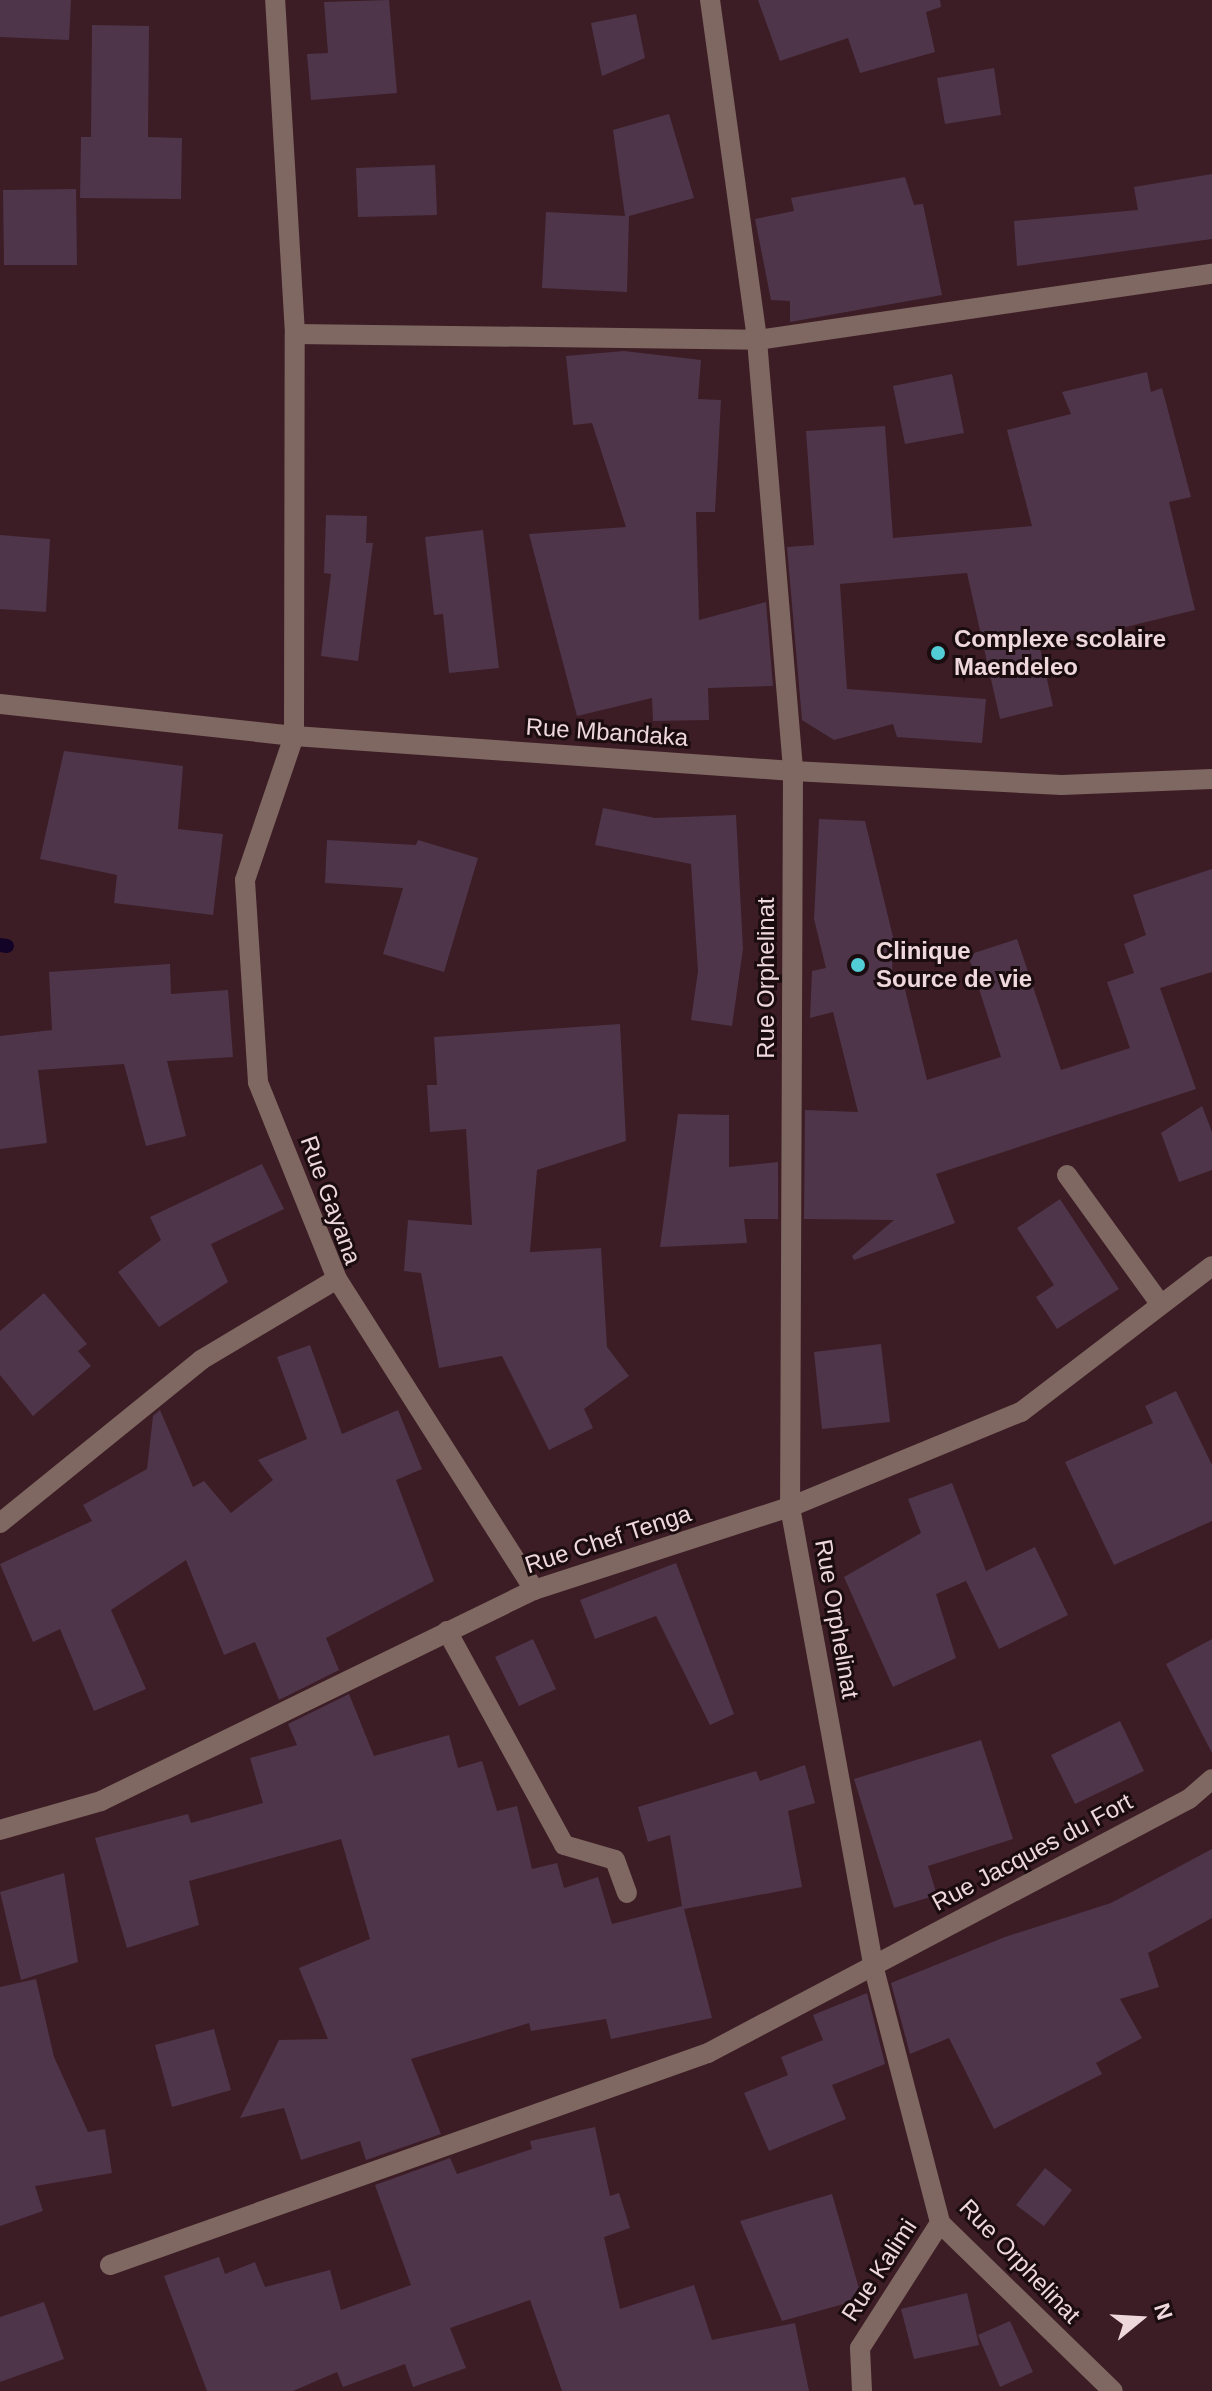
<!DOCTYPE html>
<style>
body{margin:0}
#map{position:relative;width:1212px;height:2391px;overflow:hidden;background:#3c1d25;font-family:Helvetica,sans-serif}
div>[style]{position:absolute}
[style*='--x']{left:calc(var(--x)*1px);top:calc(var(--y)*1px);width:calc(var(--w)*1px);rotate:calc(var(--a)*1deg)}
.stream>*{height:14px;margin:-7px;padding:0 7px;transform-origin:7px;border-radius:7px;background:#130427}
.building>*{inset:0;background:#4e354a}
.minor>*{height:20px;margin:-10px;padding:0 10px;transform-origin:10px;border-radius:10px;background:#7f6861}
.dots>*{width:22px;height:22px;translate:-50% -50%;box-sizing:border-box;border:4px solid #1a0c0f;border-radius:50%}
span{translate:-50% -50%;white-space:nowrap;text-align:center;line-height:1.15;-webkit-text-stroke:6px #1a0c0f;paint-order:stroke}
.poi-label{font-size:24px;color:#eed8dc;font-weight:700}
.left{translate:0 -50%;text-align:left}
.street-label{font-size:24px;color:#eed8dc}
.north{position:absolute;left:1100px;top:2279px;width:80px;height:80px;-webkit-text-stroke:6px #1a0c0f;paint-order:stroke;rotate:72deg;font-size:22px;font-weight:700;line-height:32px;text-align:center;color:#eed8dc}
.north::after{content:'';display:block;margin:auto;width:28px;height:36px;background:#eed8dc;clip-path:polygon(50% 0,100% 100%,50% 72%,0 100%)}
</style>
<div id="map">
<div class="stream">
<div style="--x:0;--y:945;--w:7;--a:8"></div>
</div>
<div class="building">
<div style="clip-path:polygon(0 0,71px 0,69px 40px,0 37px)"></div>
<div style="clip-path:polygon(389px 0,397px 93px,311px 100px,307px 54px,328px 53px,324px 2px)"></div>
<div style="clip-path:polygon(758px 0,940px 0,941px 7px,926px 12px,935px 52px,860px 73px,848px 38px,780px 61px)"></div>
<div style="clip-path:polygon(636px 14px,645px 58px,602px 76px,591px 23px)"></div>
<div style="clip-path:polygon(92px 25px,149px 26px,148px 137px,182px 138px,181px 199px,80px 198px,81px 137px,91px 137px)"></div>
<div style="clip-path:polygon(994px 68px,1001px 115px,945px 124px,937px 78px)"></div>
<div style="clip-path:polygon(669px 114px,694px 198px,629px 216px,627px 292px,542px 288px,546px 212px,625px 216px,613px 130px)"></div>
<div style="clip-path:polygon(435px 165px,437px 215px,358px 217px,356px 168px)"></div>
<div style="clip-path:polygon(1212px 174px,1212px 239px,1017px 266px,1014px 221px,1138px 210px,1134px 187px)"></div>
<div style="clip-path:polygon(905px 177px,914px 205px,923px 204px,942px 295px,790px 322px,790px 301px,771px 300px,755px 219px,794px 211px,791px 198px)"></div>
<div style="clip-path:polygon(76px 189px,77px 265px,4px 265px,3px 190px)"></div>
<div style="clip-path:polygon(624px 351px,701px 360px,698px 399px,721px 400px,715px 512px,696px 512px,699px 620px,766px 602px,773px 686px,708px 688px,709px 720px,653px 721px,652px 698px,577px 716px,529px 534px,626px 527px,592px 423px,573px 425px,566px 356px)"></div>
<div style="clip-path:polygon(1147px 372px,1151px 392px,1162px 388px,1191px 497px,1169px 502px,1195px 610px,1040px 648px,1053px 706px,1000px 719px,967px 573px,840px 584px,847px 689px,986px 699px,982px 743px,897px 737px,893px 724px,834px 740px,802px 720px,787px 547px,814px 545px,806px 431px,885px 426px,893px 538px,1032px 526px,1007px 430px,1071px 414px,1062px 392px)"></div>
<div style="clip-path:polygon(952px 374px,964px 433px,905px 444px,893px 386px)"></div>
<div style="clip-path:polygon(326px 515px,367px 516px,366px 543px,373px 543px,358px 661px,321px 656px,331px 574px,324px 573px)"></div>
<div style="clip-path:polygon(483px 530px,499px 668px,449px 673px,443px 614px,434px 615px,425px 537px)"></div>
<div style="clip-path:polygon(0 535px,50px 539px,46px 612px,0 609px)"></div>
<div style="clip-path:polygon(64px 751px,183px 766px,178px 829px,223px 834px,213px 915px,114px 903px,117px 875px,40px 859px)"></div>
<div style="clip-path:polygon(603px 808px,655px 818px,736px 815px,743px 949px,732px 1026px,691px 1020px,698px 971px,691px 864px,595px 845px)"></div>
<div style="clip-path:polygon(819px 819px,865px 821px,893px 937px,892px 980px,902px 977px,927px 1080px,1001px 1057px,968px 955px,1017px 939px,1061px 1070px,1130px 1048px,1107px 982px,1134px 973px,1124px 944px,1146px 935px,1133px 895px,1212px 869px,1212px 972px,1160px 988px,1196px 1089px,936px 1174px,955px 1223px,854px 1260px,852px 1256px,894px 1220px,804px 1219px,805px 1110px,858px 1112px,833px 1012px,810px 1018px,812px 971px,826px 968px,814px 919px)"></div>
<div style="clip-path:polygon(327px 840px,416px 845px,418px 840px,478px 858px,444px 972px,383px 954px,403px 888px,325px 883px)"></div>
<div style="clip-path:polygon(170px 964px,171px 994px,228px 990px,233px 1057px,167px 1061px,186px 1136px,146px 1146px,124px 1064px,38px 1070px,47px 1143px,0 1149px,0 1036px,52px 1030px,49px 972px)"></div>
<div style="clip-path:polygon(620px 1024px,626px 1141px,537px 1170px,530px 1252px,601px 1248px,607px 1347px,629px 1376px,584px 1409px,593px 1428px,549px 1450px,502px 1356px,439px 1368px,421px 1273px,404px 1271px,408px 1220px,472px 1225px,466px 1129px,430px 1132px,427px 1085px,437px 1085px,434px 1037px)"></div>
<div style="clip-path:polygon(1202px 1106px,1212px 1132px,1212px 1170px,1179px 1182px,1161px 1133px)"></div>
<div style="clip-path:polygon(678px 1114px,729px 1115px,729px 1167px,778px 1162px,778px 1219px,744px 1219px,747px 1243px,660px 1247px)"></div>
<div style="clip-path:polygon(262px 1164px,284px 1209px,211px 1244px,228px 1282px,159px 1327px,118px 1272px,161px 1240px,150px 1217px)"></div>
<div style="clip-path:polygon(1060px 1199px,1119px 1289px,1057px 1329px,1036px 1297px,1054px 1285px,1017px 1228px)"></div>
<div style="clip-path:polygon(44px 1293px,87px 1344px,78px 1351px,91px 1366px,33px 1416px,0 1375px,0 1331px)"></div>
<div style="clip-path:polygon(881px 1344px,890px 1422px,822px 1429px,814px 1352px)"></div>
<div style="clip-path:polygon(310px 1345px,342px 1434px,398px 1410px,422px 1469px,396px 1480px,434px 1581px,326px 1638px,339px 1670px,279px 1700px,255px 1642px,224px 1655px,186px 1560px,111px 1610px,146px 1689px,94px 1711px,60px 1629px,33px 1642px,0 1564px,92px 1521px,83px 1505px,147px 1469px,153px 1416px,160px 1410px,193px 1487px,204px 1481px,231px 1513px,273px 1480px,258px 1460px,307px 1439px,277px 1357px)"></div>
<div style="clip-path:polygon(1176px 1391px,1212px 1465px,1212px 1521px,1114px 1565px,1065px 1462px,1153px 1423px,1145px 1406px)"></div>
<div style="clip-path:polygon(952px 1483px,986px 1571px,1035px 1547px,1068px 1615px,999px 1649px,966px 1581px,936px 1594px,956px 1658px,893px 1687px,844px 1577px,921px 1533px,908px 1499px)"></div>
<div style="clip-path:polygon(676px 1563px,734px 1714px,710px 1725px,656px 1616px,595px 1639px,580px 1600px)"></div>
<div style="clip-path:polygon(533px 1639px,556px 1689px,519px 1706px,495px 1657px)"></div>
<div style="clip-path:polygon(1212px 1639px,1212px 1753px,1166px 1664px)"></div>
<div style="clip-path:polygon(349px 1694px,374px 1756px,449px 1735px,458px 1768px,482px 1761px,497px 1811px,517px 1806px,532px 1869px,557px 1863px,564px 1888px,598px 1877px,612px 1924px,682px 1906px,670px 1835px,648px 1842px,638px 1807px,756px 1771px,760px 1781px,805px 1765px,815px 1803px,788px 1811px,802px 1887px,684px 1909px,712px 2018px,611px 2039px,606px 2019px,531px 2031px,529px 2023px,411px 2059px,441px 2134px,366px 2160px,360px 2141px,301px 2160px,284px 2108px,240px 2118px,279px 2040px,328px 2039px,299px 1968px,370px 1939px,341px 1839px,189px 1881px,199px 1925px,127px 1948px,95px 1838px,188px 1814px,191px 1823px,263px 1803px,250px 1758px,297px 1745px,288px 1724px)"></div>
<div style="clip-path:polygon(1120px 1721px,1144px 1771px,1075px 1804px,1051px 1755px)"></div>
<div style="clip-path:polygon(981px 1740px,1013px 1839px,928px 1866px,937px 1895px,894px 1908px,854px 1779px)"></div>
<div style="clip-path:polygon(1212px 1849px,1212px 1918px,1148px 1953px,1159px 1987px,1120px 1999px,1142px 2038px,1096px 2063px,1102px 2074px,994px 2129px,949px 2038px,910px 2054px,891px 1983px,1005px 1937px,1111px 1903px)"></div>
<div style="clip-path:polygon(64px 1873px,78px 1962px,21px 1980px,0 1892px)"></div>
<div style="clip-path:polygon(36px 1979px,54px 2057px,88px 2132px,105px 2129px,112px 2173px,35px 2186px,43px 2211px,0 2226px,0 1987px)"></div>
<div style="clip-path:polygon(867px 1993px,885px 2064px,832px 2085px,846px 2119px,769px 2151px,744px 2093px,788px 2075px,781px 2057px,823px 2040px,813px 2015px)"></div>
<div style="clip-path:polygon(214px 2029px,231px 2090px,172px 2107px,155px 2045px)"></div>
<div style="clip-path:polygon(595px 2127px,610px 2196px,619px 2193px,630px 2228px,604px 2237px,620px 2309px,694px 2285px,712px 2340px,795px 2323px,809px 2391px,562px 2391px,530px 2300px,450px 2328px,466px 2368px,413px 2387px,405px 2364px,343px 2387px,337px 2372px,293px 2391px,207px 2391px,164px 2276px,219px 2257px,225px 2274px,255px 2262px,265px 2287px,330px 2270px,341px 2310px,411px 2285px,375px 2185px,450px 2158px,457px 2174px,532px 2149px,530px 2141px)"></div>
<div style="clip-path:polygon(1045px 2168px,1072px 2190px,1044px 2226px,1016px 2205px)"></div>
<div style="clip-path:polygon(832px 2194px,862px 2299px,782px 2321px,740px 2221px)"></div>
<div style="clip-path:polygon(967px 2293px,979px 2345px,914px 2359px,901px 2309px)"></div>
<div style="clip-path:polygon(44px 2302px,64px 2359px,0 2382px,0 2317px)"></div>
<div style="clip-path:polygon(1010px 2321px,1033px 2372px,1000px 2387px,978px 2335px)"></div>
</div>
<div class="minor">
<div style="--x:710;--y:0;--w:343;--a:82.1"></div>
<div style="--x:757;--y:340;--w:433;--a:85.2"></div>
<div style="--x:793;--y:771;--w:736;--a:90.23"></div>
<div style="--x:790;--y:1507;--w:465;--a:79.7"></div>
<div style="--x:873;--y:1965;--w:267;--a:75.4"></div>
<div style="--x:940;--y:2223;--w:241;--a:44.2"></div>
<div style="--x:295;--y:334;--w:462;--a:0.7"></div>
<div style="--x:757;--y:340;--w:460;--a:-8.3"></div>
<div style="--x:0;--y:704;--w:296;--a:6.2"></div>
<div style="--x:294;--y:736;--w:500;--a:4.01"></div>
<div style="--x:793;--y:771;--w:269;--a:3"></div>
<div style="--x:1062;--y:785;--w:150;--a:-2.3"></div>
<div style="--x:1067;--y:1175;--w:160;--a:54.1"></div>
<div style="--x:337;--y:1279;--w:368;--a:57.6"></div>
<div style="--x:0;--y:1523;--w:259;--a:-39"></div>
<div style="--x:201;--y:1360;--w:158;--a:-30.8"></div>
<div style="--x:337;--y:1279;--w:212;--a:-111.9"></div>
<div style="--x:258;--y:1082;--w:202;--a:-93.7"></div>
<div style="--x:245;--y:880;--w:152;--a:-71.2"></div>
<div style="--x:294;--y:736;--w:402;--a:-89.9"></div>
<div style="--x:295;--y:334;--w:335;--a:-93.4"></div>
<div style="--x:447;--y:1631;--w:244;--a:61.3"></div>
<div style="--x:564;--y:1845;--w:53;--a:16.4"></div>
<div style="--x:615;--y:1860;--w:35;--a:70"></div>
<div style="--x:0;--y:1830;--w:105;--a:-16"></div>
<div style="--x:101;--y:1801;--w:482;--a:-26"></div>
<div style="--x:534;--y:1590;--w:269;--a:-18"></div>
<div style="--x:790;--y:1507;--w:250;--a:-22.4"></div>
<div style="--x:1021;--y:1412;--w:240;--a:-37.4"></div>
<div style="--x:110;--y:2265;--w:634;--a:-19.52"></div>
<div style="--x:708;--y:2053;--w:544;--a:-27.84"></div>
<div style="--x:1189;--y:1799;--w:30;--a:-41"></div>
<div style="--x:862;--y:2391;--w:43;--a:-92.7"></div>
<div style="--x:860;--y:2348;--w:148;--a:-57.4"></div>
</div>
<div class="dots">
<div style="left:938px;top:653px;background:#52ccd5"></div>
<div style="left:858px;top:965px;background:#52ccd5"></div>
</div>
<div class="poi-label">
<span class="left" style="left:954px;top:653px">Complexe scolaire<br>Maendeleo</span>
<span class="left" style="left:876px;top:965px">Clinique<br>Source de vie</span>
</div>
<div class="street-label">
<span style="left:607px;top:732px;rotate:4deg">Rue Mbandaka</span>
<span style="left:766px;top:978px;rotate:-90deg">Rue Orphelinat</span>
<span style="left:331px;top:1200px;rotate:70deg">Rue Gayana</span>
<span style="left:608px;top:1539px;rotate:-18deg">Rue Chef Tenga</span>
<span style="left:837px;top:1619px;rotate:80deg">Rue Orphelinat</span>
<span style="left:1032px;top:1852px;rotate:-28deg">Rue Jacques du Fort</span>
<span style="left:1020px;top:2261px;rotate:46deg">Rue Orphelinat</span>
<span style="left:879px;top:2270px;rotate:-57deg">Rue Kalimi</span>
</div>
<div class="north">N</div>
</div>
